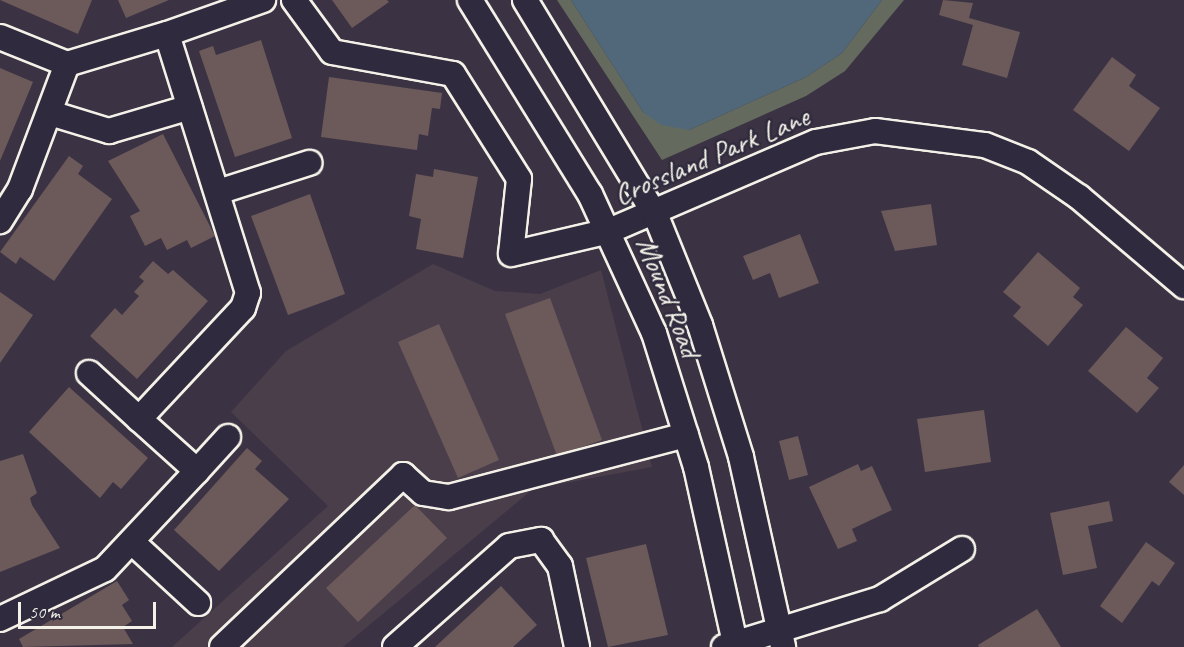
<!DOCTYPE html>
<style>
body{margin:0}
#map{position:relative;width:1184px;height:647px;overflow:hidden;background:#3b3343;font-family:Caveat,sans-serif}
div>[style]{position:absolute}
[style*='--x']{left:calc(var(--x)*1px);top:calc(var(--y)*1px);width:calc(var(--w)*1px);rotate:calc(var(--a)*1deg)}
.built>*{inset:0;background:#4a3e4a}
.green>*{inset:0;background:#646b5e}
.water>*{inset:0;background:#51687b}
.building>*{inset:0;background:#6c595a}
.roads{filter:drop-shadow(2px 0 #f4f1e8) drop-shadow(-2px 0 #f4f1e8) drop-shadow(0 2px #f4f1e8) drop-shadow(0 -2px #f4f1e8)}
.minor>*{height:24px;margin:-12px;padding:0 12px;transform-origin:12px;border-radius:12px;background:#2f2a3d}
span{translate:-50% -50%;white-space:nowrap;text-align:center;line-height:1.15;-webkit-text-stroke:5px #2f2a3d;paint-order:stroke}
.street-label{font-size:30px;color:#f4f1e8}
.scale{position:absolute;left:18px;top:602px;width:138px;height:27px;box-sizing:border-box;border:3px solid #f4f1e8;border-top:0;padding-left:8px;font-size:18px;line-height:21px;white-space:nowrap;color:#f4f1e8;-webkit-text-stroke:4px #2f2a3d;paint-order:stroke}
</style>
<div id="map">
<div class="built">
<div style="clip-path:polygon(433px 264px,495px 291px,540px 294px,601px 270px,652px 467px,533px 489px,343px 647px,172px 647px,328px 506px,231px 412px,286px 351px)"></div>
</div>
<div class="green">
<div style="clip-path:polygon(557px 0,571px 0,643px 112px,689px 130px,806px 77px,842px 53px,882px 0,904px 0,845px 71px,806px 96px,662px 160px)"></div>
</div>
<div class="water">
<div style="clip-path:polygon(571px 0,882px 0,842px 53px,806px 77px,689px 130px,661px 125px,643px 112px)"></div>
</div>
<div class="building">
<div style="clip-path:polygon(0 0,92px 0,78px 34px)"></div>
<div style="clip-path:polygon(118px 0,169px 0,126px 18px)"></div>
<div style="clip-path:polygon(332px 0,387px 0,389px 2px,352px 28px)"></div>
<div style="clip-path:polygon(943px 0,973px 3px,969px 18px,1020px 32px,1007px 78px,962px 65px,973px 25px,939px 15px)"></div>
<div style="clip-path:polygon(261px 40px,292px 138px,235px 157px,199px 51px,213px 46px,216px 55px)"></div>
<div style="clip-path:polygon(1112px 57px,1136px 75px,1129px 86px,1160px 108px,1129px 151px,1073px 110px)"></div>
<div style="clip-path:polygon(0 68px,33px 82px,0 161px)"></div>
<div style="clip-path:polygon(329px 77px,442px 93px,440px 109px,432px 108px,428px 136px,419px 134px,417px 150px,321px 137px)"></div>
<div style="clip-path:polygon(163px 134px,215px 236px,191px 248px,187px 240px,167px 250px,161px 238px,145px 246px,130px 216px,140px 211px,108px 161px)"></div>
<div style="clip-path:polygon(69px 156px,83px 166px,78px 174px,112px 199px,54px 281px,20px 257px,16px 264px,0 252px)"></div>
<div style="clip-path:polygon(434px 169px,478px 177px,463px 258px,416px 249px,421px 219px,409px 216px,416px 174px,433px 177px)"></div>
<div style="clip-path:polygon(310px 194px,345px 294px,288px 315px,251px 216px)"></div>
<div style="clip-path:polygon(931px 204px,937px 245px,895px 251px,881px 211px)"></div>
<div style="clip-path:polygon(800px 234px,819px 283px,779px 298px,770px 273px,753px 280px,743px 256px)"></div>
<div style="clip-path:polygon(1038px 252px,1080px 288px,1073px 297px,1083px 305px,1048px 346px,1013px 316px,1021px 307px,1003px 292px)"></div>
<div style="clip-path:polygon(153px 261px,168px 274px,173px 270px,208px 301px,137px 379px,90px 336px,115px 308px,122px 315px,139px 296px,134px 292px,144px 281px,139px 277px)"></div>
<div style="clip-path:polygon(0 292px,33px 315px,0 363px)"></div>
<div style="clip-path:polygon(550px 298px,602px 440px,557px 456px,505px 314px)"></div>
<div style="clip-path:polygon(439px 324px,499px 460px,458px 478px,398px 342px)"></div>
<div style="clip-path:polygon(1126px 327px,1163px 358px,1147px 378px,1159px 388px,1137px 413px,1088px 371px)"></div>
<div style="clip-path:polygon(69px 387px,148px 458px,121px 489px,113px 482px,100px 498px,29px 432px)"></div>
<div style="clip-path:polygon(984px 410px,991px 462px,925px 472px,917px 419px)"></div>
<div style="clip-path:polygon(798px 436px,808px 475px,789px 480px,779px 441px)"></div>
<div style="clip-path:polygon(247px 448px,262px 461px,255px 469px,289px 499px,219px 571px,174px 530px)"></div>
<div style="clip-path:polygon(23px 454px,37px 493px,30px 498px,32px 505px,60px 548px,0 572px,0 461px)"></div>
<div style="clip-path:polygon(858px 464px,861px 471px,872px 466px,892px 510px,852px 529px,857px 541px,838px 549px,809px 487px)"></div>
<div style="clip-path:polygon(1184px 465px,1184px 495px,1169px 482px)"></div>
<div style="clip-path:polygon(1109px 501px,1113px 521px,1088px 526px,1097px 568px,1063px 575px,1050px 513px)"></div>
<div style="clip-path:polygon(415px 505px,447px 538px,358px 622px,326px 588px)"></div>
<div style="clip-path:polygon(1146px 542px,1175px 563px,1159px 586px,1152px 581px,1122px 623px,1100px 606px)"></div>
<div style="clip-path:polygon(646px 544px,668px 635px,608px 647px,586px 558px)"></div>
<div style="clip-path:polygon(117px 581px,129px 600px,122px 605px,132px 621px,123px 627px,133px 644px,23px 647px,19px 639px)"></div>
<div style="clip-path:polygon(501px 586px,537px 625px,513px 647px,435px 647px)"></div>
<div style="clip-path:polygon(1037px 609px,1061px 647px,979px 647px,978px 645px)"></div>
</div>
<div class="roads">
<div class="minor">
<div style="--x:294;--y:0;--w:64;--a:53.8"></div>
<div style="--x:332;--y:52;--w:123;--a:10.3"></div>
<div style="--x:453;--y:74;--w:124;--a:57.8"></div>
<div style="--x:519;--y:179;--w:75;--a:96.1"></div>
<div style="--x:511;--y:254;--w:101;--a:-13.2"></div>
<div style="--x:609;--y:231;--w:225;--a:-23.3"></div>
<div style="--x:816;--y:142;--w:60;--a:-10.6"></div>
<div style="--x:875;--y:131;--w:111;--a:7.3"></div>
<div style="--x:985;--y:145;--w:46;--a:21.6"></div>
<div style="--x:1028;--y:162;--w:62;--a:34.5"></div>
<div style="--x:1079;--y:197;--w:138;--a:40.3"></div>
<div style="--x:470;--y:0;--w:228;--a:58.3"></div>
<div style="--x:590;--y:194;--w:153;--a:65.3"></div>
<div style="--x:654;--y:333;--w:140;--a:72.6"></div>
<div style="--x:696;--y:467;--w:184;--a:77.5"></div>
<div style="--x:525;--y:0;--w:253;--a:58.8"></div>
<div style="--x:656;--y:216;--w:118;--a:68"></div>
<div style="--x:700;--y:325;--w:138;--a:72.7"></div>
<div style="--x:741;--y:457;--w:195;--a:77.5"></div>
<div style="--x:0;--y:37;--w:72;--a:21.9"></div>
<div style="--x:67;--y:64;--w:134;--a:110.6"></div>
<div style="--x:20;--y:189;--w:38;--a:122"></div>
<div style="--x:67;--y:64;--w:104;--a:-16.7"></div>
<div style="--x:50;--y:113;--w:62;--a:17"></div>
<div style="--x:109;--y:131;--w:84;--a:-16.5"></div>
<div style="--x:218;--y:192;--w:96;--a:-17.7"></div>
<div style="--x:89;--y:373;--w:68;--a:42.6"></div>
<div style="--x:197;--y:471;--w:46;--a:-47.6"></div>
<div style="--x:132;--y:542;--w:90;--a:42.7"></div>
<div style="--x:0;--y:619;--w:116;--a:-25.5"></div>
<div style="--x:105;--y:569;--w:134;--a:-46.8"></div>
<div style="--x:197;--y:471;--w:78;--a:-138.1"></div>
<div style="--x:139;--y:419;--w:152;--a:-46.9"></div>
<div style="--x:243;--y:308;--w:16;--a:-72"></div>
<div style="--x:248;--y:293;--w:271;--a:-107.4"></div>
<div style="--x:167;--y:34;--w:102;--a:-19.5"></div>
<div style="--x:222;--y:647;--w:250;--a:-43.5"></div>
<div style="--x:403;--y:475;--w:27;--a:42"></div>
<div style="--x:423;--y:493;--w:26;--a:9"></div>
<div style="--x:449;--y:497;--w:245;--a:-14.7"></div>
<div style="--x:395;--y:647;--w:152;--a:-41.5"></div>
<div style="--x:509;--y:546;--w:33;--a:-11"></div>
<div style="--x:541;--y:540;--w:32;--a:54"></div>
<div style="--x:560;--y:566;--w:83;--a:78.1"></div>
<div style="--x:724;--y:647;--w:163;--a:-17.1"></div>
<div style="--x:880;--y:599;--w:96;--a:-31.4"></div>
</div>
</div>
<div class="street-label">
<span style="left:711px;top:155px;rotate:-23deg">Crossland Park Lane</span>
<span style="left:669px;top:297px;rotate:68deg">Mound Road</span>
</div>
<div class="scale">50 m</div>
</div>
